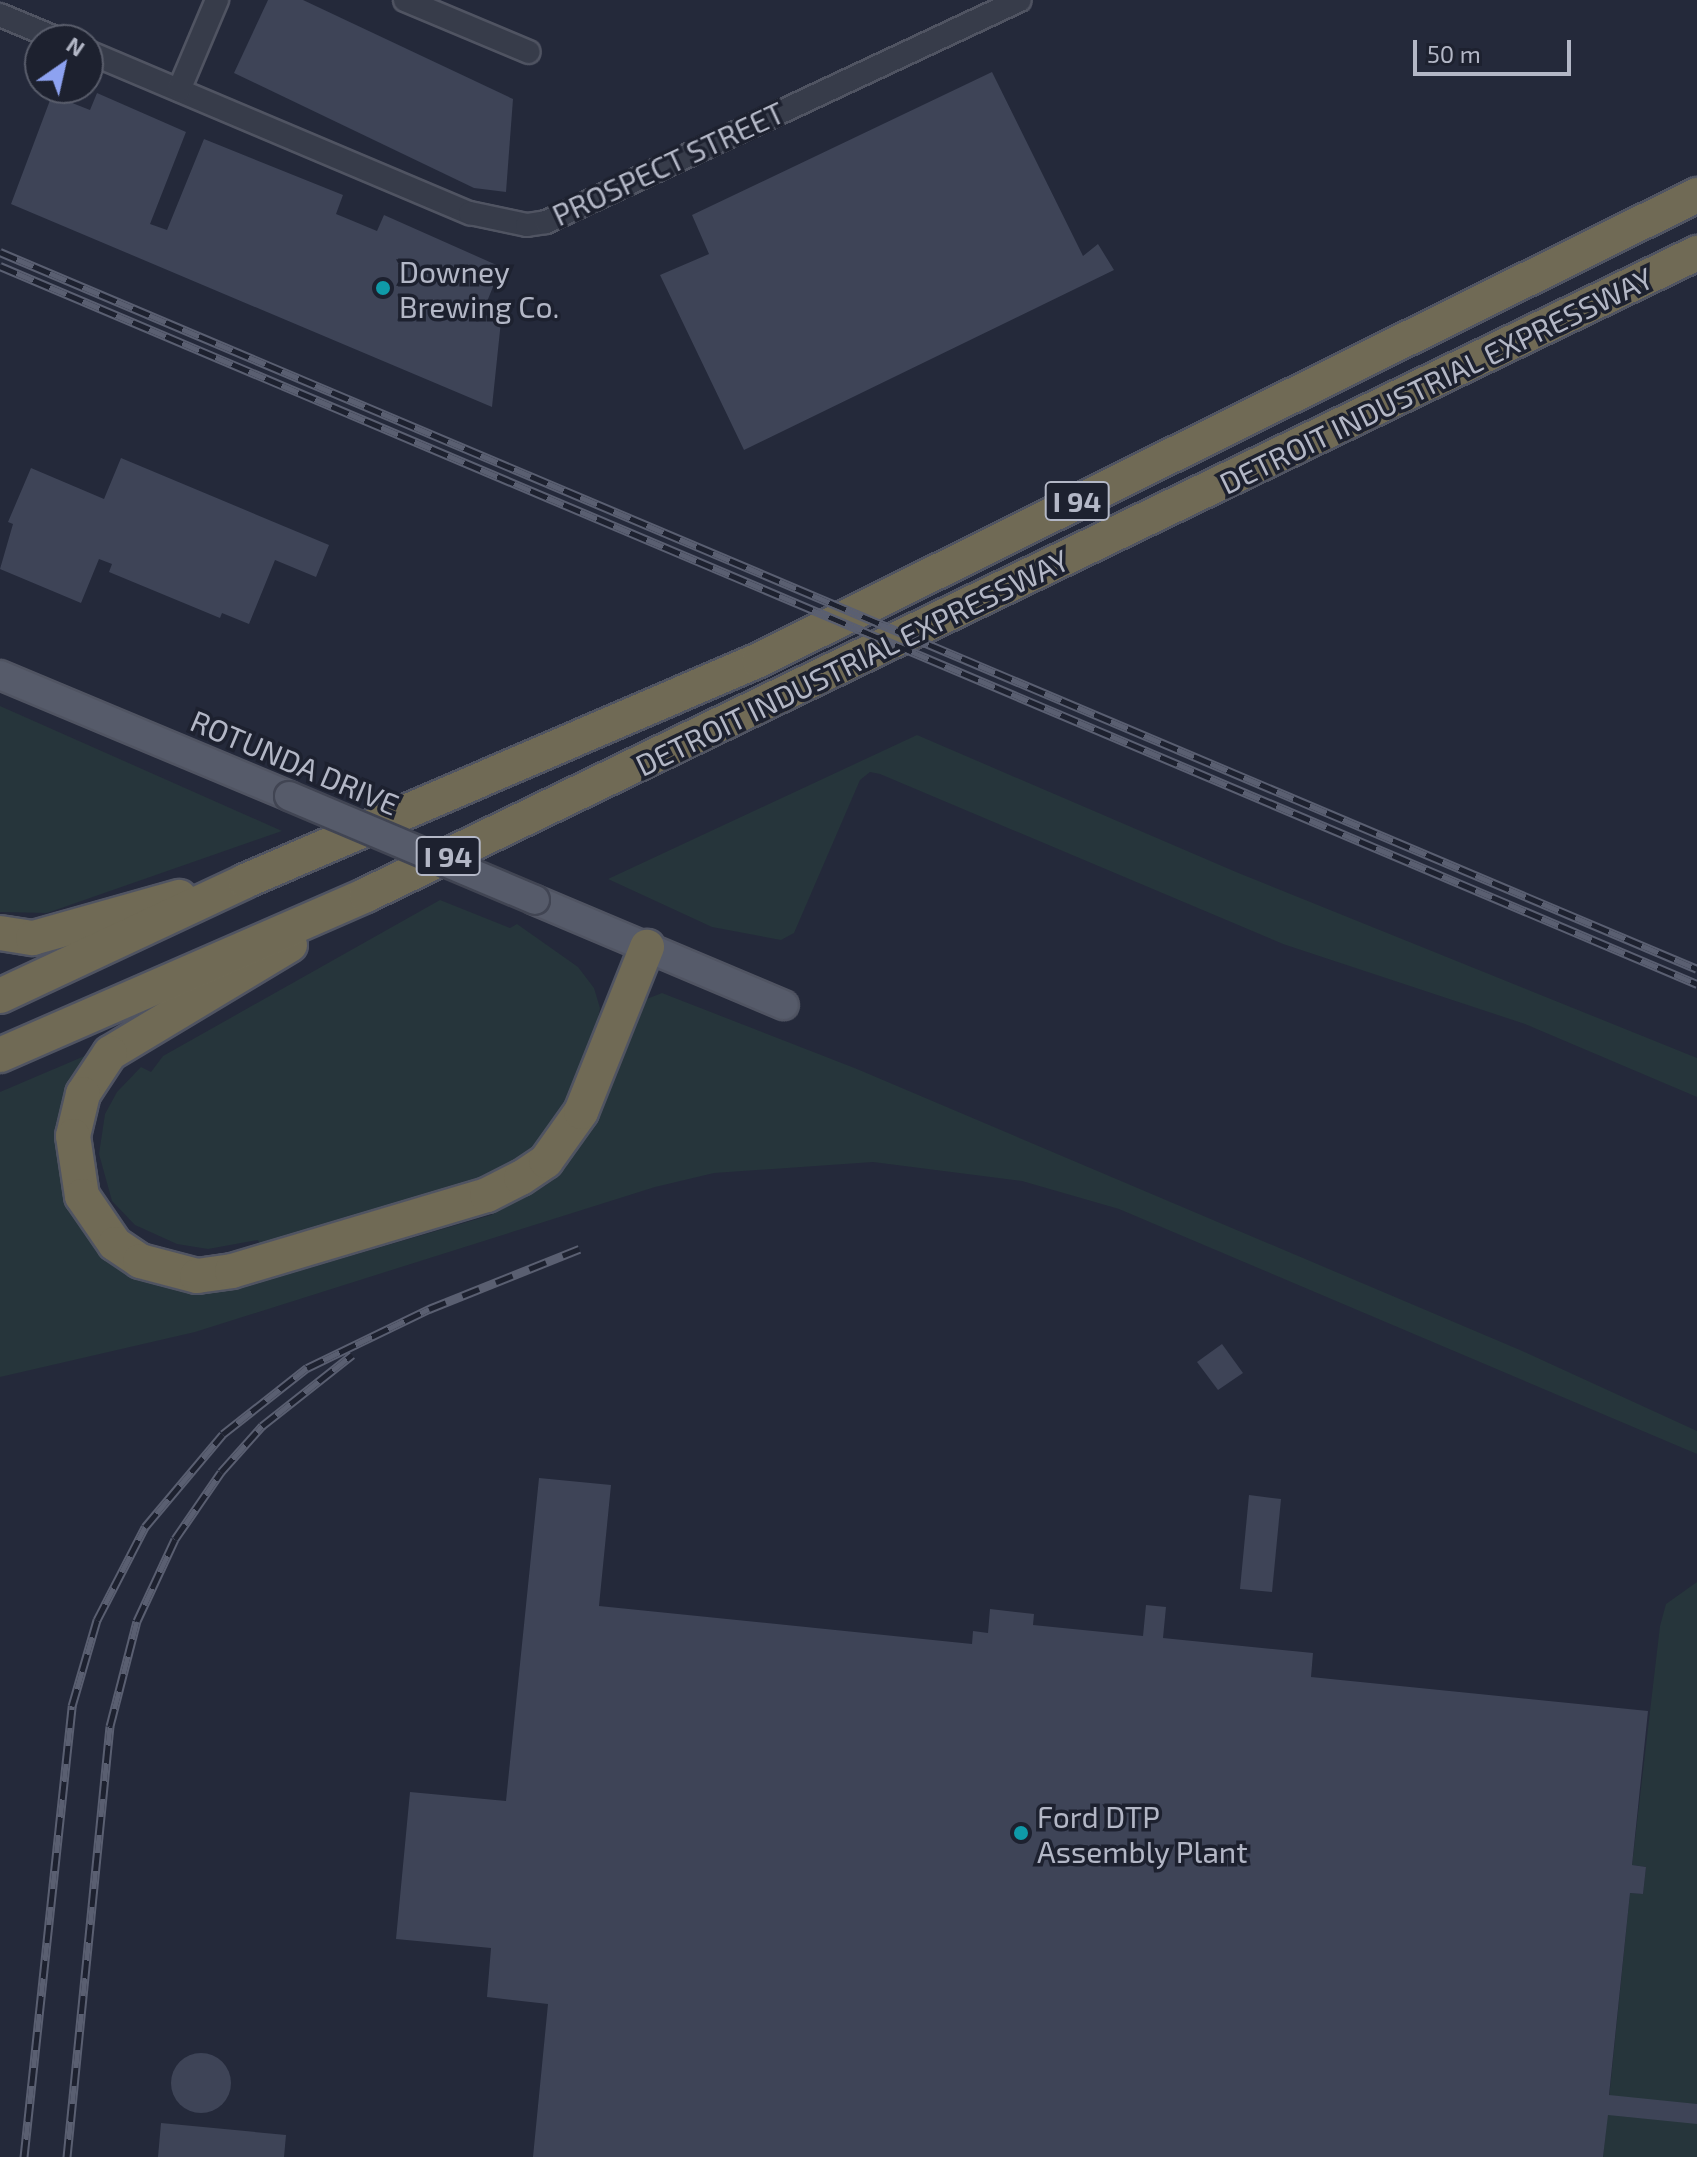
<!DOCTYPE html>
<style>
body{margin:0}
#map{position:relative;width:1697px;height:2157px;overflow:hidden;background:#24293a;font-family:"Exo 2",sans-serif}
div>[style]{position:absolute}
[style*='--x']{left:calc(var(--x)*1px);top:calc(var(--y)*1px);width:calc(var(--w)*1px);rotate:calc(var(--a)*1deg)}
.green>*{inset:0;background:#26353b}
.building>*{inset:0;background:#3e4457}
.round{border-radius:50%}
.roads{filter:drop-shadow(2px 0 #505462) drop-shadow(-2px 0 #505462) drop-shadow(0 2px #505462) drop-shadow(0 -2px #505462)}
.minor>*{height:22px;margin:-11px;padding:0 11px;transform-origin:11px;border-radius:11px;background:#373c4a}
.major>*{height:28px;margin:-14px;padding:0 14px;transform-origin:14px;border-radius:14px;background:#565b6a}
.highway>*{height:34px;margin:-17px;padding:0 17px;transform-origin:17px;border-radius:17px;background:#706a55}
.rail>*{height:9px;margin-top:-4.5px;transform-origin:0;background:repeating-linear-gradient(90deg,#1d212f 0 18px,#5a5f71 0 36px);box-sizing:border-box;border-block:2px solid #5a5f71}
.bridges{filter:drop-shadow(2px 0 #414553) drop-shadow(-2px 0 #414553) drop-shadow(0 2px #414553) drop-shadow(0 -2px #414553)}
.major-bridge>*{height:28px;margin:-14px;padding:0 14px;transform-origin:14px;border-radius:14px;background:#565b6a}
.dots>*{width:22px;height:22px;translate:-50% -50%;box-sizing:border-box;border:4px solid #1d212f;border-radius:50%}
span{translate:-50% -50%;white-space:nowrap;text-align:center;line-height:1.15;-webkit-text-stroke:7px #1d212f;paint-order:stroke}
.shield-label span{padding:2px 6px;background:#1d212f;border:2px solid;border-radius:6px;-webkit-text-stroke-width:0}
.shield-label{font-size:28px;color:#b3b7c6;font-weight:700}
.street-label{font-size:30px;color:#b3b7c6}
.poi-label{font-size:30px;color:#b3b7c6}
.left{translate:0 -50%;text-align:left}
.north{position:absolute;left:24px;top:24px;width:80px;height:80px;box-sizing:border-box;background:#1d212f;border:2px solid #595d6b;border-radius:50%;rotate:34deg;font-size:22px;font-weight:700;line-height:32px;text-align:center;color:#b3b7c6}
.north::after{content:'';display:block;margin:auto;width:28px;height:36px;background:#8da2f1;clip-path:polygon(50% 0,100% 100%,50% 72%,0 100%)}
.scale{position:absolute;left:1413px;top:40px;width:158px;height:36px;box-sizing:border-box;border:4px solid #b3b7c6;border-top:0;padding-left:10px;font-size:24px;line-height:28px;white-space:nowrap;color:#b3b7c6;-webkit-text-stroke:6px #1d212f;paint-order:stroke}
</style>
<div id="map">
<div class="green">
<div style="clip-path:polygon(0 706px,282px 831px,47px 913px,0 912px)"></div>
<div style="clip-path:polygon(917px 735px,1236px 872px,1697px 1058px,1697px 1097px,1525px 1024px,1283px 944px,880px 774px,870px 772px,860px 780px,794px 933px,781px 940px,712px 927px,608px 879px)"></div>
<div style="clip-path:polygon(440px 900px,510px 928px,517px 924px,578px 967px,594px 988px,600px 1008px,595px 1035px,569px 1095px,534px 1148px,489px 1181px,261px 1248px,258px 1240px,208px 1249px,177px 1244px,135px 1225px,112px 1201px,99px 1154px,105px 1114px,117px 1092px,141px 1067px,151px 1072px,163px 1056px)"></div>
<div style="clip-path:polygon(662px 993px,857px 1069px,1520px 1350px,1697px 1431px,1697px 1454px,1119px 1209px,1022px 1181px,873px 1162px,714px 1173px,655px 1187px,195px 1332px,0 1377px,0 1092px,94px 1052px,56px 1133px,63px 1193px,85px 1235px,106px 1256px,152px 1282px,203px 1291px,240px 1288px,491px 1215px,546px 1185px,585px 1139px,644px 1000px)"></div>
<div style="clip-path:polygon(1697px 1582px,1697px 2157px,1603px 2157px,1630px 1893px,1643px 1894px,1646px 1867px,1632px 1865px,1660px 1626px,1666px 1604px)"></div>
</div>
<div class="building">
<div style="clip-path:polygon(268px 0,303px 0,513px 99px,506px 192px,474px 188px,234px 73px)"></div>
<div style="clip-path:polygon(992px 72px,1083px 256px,1098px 244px,1114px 270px,744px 450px,660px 275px,709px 254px,692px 215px)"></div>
<div style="clip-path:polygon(97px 93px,186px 132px,150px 224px,167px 230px,204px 139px,343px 195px,336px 214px,353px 221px,377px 231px,384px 215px,501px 267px,482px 314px,501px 321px,492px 407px,11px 204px,52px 95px,90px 110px)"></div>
<div style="clip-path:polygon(121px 458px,329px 545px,316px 577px,275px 560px,249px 624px,222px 613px,220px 618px,109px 572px,112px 564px,99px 559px,81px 603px,0 569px,13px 524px,8px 522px,31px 468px,104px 499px)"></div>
<div style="clip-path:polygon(1222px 1344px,1243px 1373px,1218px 1390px,1197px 1362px)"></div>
<div style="clip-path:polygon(539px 1478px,611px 1485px,599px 1606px,972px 1644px,973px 1631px,988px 1633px,990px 1609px,1034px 1614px,1033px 1625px,1143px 1636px,1146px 1605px,1166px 1607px,1163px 1638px,1313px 1653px,1311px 1677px,1648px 1711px,1632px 1865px,1646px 1867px,1643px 1894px,1630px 1893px,1609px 2095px,1697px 2104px,1697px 2124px,1608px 2115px,1603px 2157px,533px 2157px,548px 2004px,487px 1997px,491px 1948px,396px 1939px,410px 1792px,506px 1801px)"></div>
<div style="clip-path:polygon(1249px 1495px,1281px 1499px,1272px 1592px,1240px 1589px)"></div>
<div class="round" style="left:171px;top:2053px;width:60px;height:60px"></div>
<div style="clip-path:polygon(161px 2123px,286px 2135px,284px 2157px,158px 2157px)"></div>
</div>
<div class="roads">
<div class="minor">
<div style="--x:405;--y:0;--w:134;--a:22.8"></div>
<div style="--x:0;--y:15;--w:65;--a:22.6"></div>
<div style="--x:88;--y:52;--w:415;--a:22.9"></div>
<div style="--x:470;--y:213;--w:58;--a:11.9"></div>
<div style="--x:527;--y:225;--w:19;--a:-9"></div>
<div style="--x:546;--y:222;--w:523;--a:-25.1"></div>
<div style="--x:179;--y:90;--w:98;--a:-67.1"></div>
</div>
<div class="major">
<div style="--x:0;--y:675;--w:313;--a:22.7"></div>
<div style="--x:535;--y:900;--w:270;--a:22.9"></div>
</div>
<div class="highway">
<div style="--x:0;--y:933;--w:33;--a:9"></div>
<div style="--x:33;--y:938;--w:152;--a:-15.7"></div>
<div style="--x:290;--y:945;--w:210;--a:149"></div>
<div style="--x:110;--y:1053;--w:49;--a:123.4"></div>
<div style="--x:83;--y:1094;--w:43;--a:103.4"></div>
<div style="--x:73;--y:1136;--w:61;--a:81.5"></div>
<div style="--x:82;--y:1196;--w:58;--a:55.5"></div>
<div style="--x:115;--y:1244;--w:30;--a:34"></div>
<div style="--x:140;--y:1261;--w:59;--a:14.7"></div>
<div style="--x:197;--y:1276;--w:35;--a:-8"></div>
<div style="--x:232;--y:1271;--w:266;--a:-16.6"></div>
<div style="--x:487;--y:1195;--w:38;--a:-27"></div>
<div style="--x:521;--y:1178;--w:30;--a:-34"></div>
<div style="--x:546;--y:1161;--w:60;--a:-54.5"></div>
<div style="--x:581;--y:1112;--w:178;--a:-68.2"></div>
<div style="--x:0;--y:996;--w:271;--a:-25.1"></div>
<div style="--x:245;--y:881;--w:559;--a:-23.27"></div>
<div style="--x:759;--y:660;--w:1047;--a:-26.37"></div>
<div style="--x:0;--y:1055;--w:399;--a:-23.6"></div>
<div style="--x:366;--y:895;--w:1478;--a:-25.75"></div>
</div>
</div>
<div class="rail">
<div style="--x:0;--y:252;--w:1842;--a:22.9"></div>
<div style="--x:0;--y:266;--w:1843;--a:22.93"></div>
<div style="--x:24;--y:2157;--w:454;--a:-83.9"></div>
<div style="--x:72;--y:1706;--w:90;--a:-73.8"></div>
<div style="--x:97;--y:1620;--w:105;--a:-62.7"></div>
<div style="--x:145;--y:1527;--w:121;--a:-50"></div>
<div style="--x:223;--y:1434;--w:107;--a:-38.2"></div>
<div style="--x:307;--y:1368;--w:136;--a:-25.8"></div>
<div style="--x:429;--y:1309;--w:162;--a:-21.8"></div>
<div style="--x:67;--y:2157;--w:433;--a:-84.3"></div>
<div style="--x:110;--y:1726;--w:108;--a:-75.6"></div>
<div style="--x:137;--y:1621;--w:90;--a:-65.1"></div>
<div style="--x:175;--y:1539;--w:81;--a:-55.5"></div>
<div style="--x:221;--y:1472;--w:62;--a:-48.3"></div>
<div style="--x:262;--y:1426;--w:115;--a:-38.3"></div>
</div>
<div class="bridges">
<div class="major-bridge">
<div style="--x:289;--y:796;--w:267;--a:22.9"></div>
</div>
</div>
<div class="dots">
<div style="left:383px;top:288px;background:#0f9aa8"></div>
<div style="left:1021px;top:1833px;background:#0f9aa8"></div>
</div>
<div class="shield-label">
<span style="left:1077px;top:501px">I 94</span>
<span style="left:448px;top:856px">I 94</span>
</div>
<div class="street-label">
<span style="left:668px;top:163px;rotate:-25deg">PROSPECT STREET</span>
<span style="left:1436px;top:380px;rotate:-26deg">DETROIT INDUSTRIAL EXPRESSWAY</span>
<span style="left:852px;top:662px;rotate:-26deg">DETROIT INDUSTRIAL EXPRESSWAY</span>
<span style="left:295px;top:762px;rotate:23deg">ROTUNDA DRIVE</span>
</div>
<div class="poi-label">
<span class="left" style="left:399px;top:288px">Downey<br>Brewing Co.</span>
<span class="left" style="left:1037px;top:1833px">Ford DTP<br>Assembly Plant</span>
</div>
<div class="north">N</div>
<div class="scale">50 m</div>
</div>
